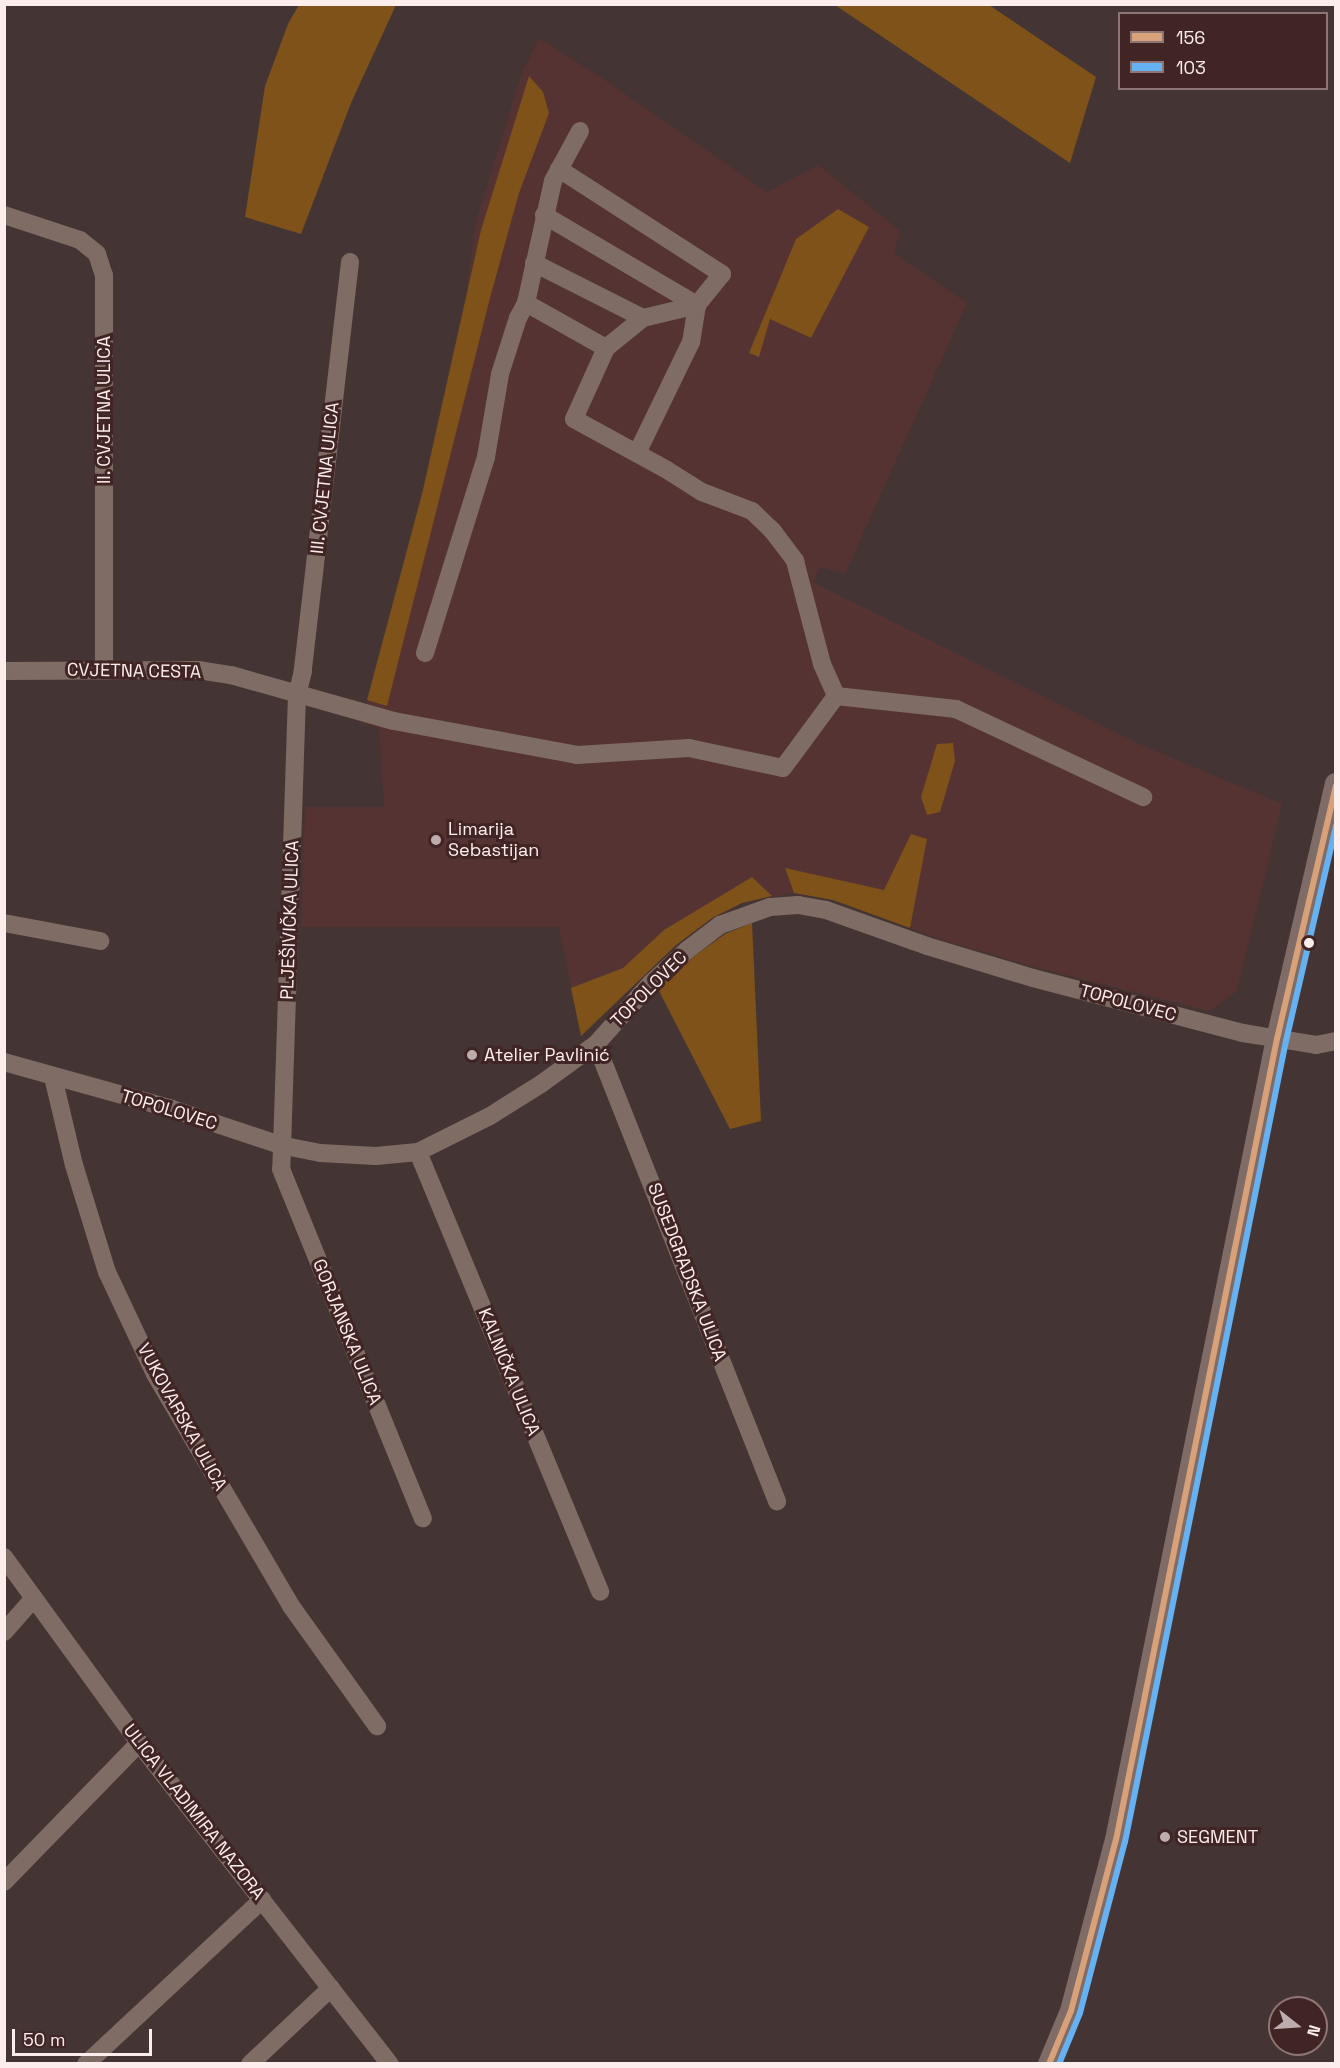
<!DOCTYPE html>
<meta charset="utf-8">
<style>
body{margin:0}
#map{position:relative;width:1340px;height:2068px;overflow:hidden;background:#443534;font-family:"Space Grotesk",sans-serif}
div>[style]{position:absolute}
[style*='--x']{left:calc(var(--x)*1px);top:calc(var(--y)*1px);width:calc(var(--w)*1px);rotate:calc(var(--a)*1deg)}
.built>*{inset:0;background:#543332}
.green>*{inset:0;background:#7e5219}
.minor>*{height:18px;margin:-9px;padding:0 9px;transform-origin:9px;border-radius:9px;background:#7f6c65}
.major>*{height:22px;margin:-11px;padding:0 11px;transform-origin:11px;border-radius:11px;background:#806c66}
.bus-1>*{height:6px;margin:-3px;padding:0 3px;transform-origin:3px;border-radius:3px;background:#d9a179}
.bus-2>*{height:6px;margin:-3px;padding:0 3px;transform-origin:3px;border-radius:3px;background:#66b1f2}
.dots>*{width:16px;height:16px;translate:-50% -50%;box-sizing:border-box;border:3px solid #402524;border-radius:50%}
span{translate:-50% -50%;white-space:nowrap;text-align:center;line-height:1.15;-webkit-text-stroke:6px #402524;paint-order:stroke}
.street-label{font-size:18px;color:#fdedec}
.poi-label{font-size:18px;color:#fdedec}
.left{translate:0 -50%;text-align:left}
.frame{position:absolute;inset:0;border:6px solid #fdedec;pointer-events:none}
.legend{position:absolute;left:1118px;top:12px;width:210px;height:78px;box-sizing:border-box;background:#402524;border:2px solid #8c7574;margin:0;padding:8px 10px;list-style:none;font-size:18px;color:#fdedec}
.legend li{display:flex;align-items:center;gap:12px;height:30px}
.legend b{width:30px;border:2px solid #8c7574}
.north{position:absolute;left:1268px;top:1996px;width:60px;height:60px;box-sizing:border-box;background:#402524;border:2px solid #8c7574;border-radius:50%;rotate:107deg;font-size:16px;font-weight:700;line-height:24px;text-align:center;color:#fdedec}
.north::after{content:'';display:block;margin:auto;width:21px;height:27px;background:#bcadac;clip-path:polygon(50% 0,100% 100%,50% 72%,0 100%)}
.scale{position:absolute;left:12px;top:2029px;width:140px;height:27px;box-sizing:border-box;border:3px solid #fdedec;border-top:0;padding-left:8px;font-size:18px;line-height:21px;white-space:nowrap;color:#fdedec;-webkit-text-stroke:4px #402524;paint-order:stroke}
</style>
<div id="map">
<div class="built">
<div style="clip-path:polygon(539px 38px,599px 76px,767px 192px,818px 165px,900px 231px,894px 253px,967px 303px,845px 574px,819px 567px,814px 583px,1146px 747px,1282px 804px,1237px 991px,1209px 1011px,1034px 967px,945px 941px,833px 900px,794px 893px,742px 903px,712px 918px,676px 945px,581px 1036px,559px 927px,301px 927px,305px 807px,384px 807px,379px 728px,362px 723px,423px 490px,467px 290px,475px 226px,521px 75px)"></div>
</div>
<div class="green">
<div style="clip-path:polygon(299px 5px,396px 5px,351px 103px,301px 234px,245px 217px,265px 86px,288px 24px)"></div>
<div style="clip-path:polygon(835px 5px,989px 5px,1096px 77px,1070px 163px)"></div>
<div style="clip-path:polygon(529px 76px,543px 92px,549px 113px,519px 193px,490px 298px,387px 706px,367px 700px,423px 490px,481px 230px)"></div>
<div style="clip-path:polygon(838px 209px,869px 227px,811px 338px,770px 319px,759px 357px,749px 353px,796px 239px)"></div>
<div style="clip-path:polygon(953px 743px,955px 761px,940px 812px,927px 815px,921px 797px,937px 744px)"></div>
<div style="clip-path:polygon(911px 834px,927px 839px,910px 928px,833px 900px,794px 893px,785px 868px,884px 890px)"></div>
<div style="clip-path:polygon(752px 877px,772px 896px,742px 903px,712px 918px,676px 945px,581px 1036px,571px 988px,623px 968px,664px 930px)"></div>
<div style="clip-path:polygon(752px 923px,761px 1121px,730px 1129px,658px 989px,693px 957px,725px 934px)"></div>
</div>
<div class="minor">
<div style="--x:580;--y:131;--w:57;--a:118.4"></div>
<div style="--x:553;--y:181;--w:125;--a:102.5"></div>
<div style="--x:526;--y:303;--w:92;--a:29.4"></div>
<div style="--x:606;--y:348;--w:78;--a:114.3"></div>
<div style="--x:574;--y:419;--w:106;--a:28.7"></div>
<div style="--x:667;--y:470;--w:41;--a:32.2"></div>
<div style="--x:702;--y:492;--w:53;--a:20.8"></div>
<div style="--x:752;--y:511;--w:28;--a:44"></div>
<div style="--x:772;--y:530;--w:39;--a:53"></div>
<div style="--x:795;--y:561;--w:106;--a:75.3"></div>
<div style="--x:822;--y:664;--w:35;--a:66"></div>
<div style="--x:559;--y:169;--w:194;--a:32.8"></div>
<div style="--x:722;--y:274;--w:40;--a:129"></div>
<div style="--x:697;--y:305;--w:37;--a:99"></div>
<div style="--x:691;--y:342;--w:123;--a:115.9"></div>
<div style="--x:4;--y:215;--w:80;--a:18.2"></div>
<div style="--x:80;--y:240;--w:22;--a:39"></div>
<div style="--x:97;--y:254;--w:22;--a:72"></div>
<div style="--x:104;--y:275;--w:394;--a:90"></div>
<div style="--x:544;--y:215;--w:178;--a:30.5"></div>
<div style="--x:350;--y:262;--w:412;--a:96.6"></div>
<div style="--x:303;--y:671;--w:25;--a:104"></div>
<div style="--x:297;--y:695;--w:474;--a:91.9"></div>
<div style="--x:281;--y:1169;--w:377;--a:67.9"></div>
<div style="--x:534;--y:263;--w:122;--a:26.8"></div>
<div style="--x:643;--y:318;--w:56;--a:-13.5"></div>
<div style="--x:606;--y:348;--w:48;--a:-39"></div>
<div style="--x:425;--y:653;--w:205;--a:-72.7"></div>
<div style="--x:486;--y:457;--w:84;--a:-80.4"></div>
<div style="--x:500;--y:374;--w:59;--a:-72.2"></div>
<div style="--x:518;--y:318;--w:17;--a:-62"></div>
<div style="--x:4;--y:671;--w:194;--a:-0.3"></div>
<div style="--x:198;--y:670;--w:33;--a:9"></div>
<div style="--x:231;--y:675;--w:169;--a:15.8"></div>
<div style="--x:394;--y:721;--w:186;--a:10.5"></div>
<div style="--x:577;--y:755;--w:112;--a:-3.6"></div>
<div style="--x:689;--y:748;--w:96;--a:12"></div>
<div style="--x:783;--y:768;--w:89;--a:-53.6"></div>
<div style="--x:836;--y:696;--w:121;--a:6.2"></div>
<div style="--x:956;--y:709;--w:207;--a:25.2"></div>
<div style="--x:4;--y:923;--w:98;--a:10.6"></div>
<div style="--x:596;--y:1044;--w:492;--a:68.4"></div>
<div style="--x:4;--y:1062;--w:174;--a:15.6"></div>
<div style="--x:172;--y:1109;--w:114;--a:18.4"></div>
<div style="--x:280;--y:1145;--w:41;--a:11.3"></div>
<div style="--x:320;--y:1153;--w:56;--a:3.1"></div>
<div style="--x:376;--y:1156;--w:42;--a:-5.4"></div>
<div style="--x:418;--y:1152;--w:80;--a:-26.6"></div>
<div style="--x:490;--y:1116;--w:60;--a:-32.1"></div>
<div style="--x:541;--y:1084;--w:68;--a:-36"></div>
<div style="--x:596;--y:1044;--w:82;--a:-48"></div>
<div style="--x:651;--y:983;--w:47;--a:-42.4"></div>
<div style="--x:686;--y:951;--w:43;--a:-37.4"></div>
<div style="--x:720;--y:925;--w:53;--a:-19.8"></div>
<div style="--x:770;--y:907;--w:28;--a:-4"></div>
<div style="--x:798;--y:905;--w:28;--a:10"></div>
<div style="--x:826;--y:910;--w:107;--a:19.6"></div>
<div style="--x:927;--y:946;--w:111;--a:16.8"></div>
<div style="--x:1033;--y:978;--w:217;--a:14.7"></div>
<div style="--x:1243;--y:1033;--w:74;--a:9.3"></div>
<div style="--x:1316;--y:1045;--w:20;--a:-11"></div>
<div style="--x:53;--y:1077;--w:90;--a:76.6"></div>
<div style="--x:74;--y:1165;--w:112;--a:72.9"></div>
<div style="--x:107;--y:1272;--w:113;--a:64.8"></div>
<div style="--x:155;--y:1374;--w:269;--a:59.6"></div>
<div style="--x:291;--y:1606;--w:148;--a:54.4"></div>
<div style="--x:418;--y:1152;--w:476;--a:67.5"></div>
<div style="--x:4;--y:1557;--w:230;--a:54"></div>
<div style="--x:139;--y:1743;--w:407;--a:52"></div>
<div style="--x:4;--y:1632;--w:45;--a:-48.6"></div>
<div style="--x:4;--y:1882;--w:194;--a:-45.8"></div>
<div style="--x:86;--y:2064;--w:241;--a:-43"></div>
<div style="--x:250;--y:2064;--w:111;--a:-43.2"></div>
</div>
<div class="major">
<div style="--x:1049;--y:2064;--w:57;--a:-67.5"></div>
<div style="--x:1071;--y:2011;--w:177;--a:-75.3"></div>
<div style="--x:1116;--y:1840;--w:817;--a:-78.64"></div>
<div style="--x:1277;--y:1039;--w:262;--a:-77"></div>
</div>
<div class="bus-1">
<div style="--x:1049;--y:2064;--w:57;--a:-67.5"></div>
<div style="--x:1071;--y:2011;--w:177;--a:-75.3"></div>
<div style="--x:1116;--y:1840;--w:817;--a:-78.64"></div>
<div style="--x:1277;--y:1039;--w:260;--a:-76.9"></div>
</div>
<div class="bus-2">
<div style="--x:1059;--y:2064;--w:55;--a:-67.6"></div>
<div style="--x:1080;--y:2013;--w:177;--a:-75.3"></div>
<div style="--x:1125;--y:1842;--w:817;--a:-78.64"></div>
<div style="--x:1286;--y:1041;--w:221;--a:-76.9"></div>
</div>
<div class="dots">
<div style="left:436px;top:840px;background:#bcadac"></div>
<div style="left:1309px;top:943px;background:#fdedec"></div>
<div style="left:472px;top:1055px;background:#bcadac"></div>
<div style="left:1165px;top:1837px;background:#bcadac"></div>
</div>
<div class="street-label">
<span style="left:104px;top:410px;rotate:-90deg">II. CVJETNA ULICA</span>
<span style="left:325px;top:478px;rotate:-84deg">III. CVJETNA ULICA</span>
<span style="left:134px;top:671px;rotate:1deg">CVJETNA CESTA</span>
<span style="left:290px;top:920px;rotate:-88deg">PLJEŠIVIČKA ULICA</span>
<span style="left:649px;top:989px;rotate:-45deg">TOPOLOVEC</span>
<span style="left:1128px;top:1003px;rotate:15deg">TOPOLOVEC</span>
<span style="left:169px;top:1110px;rotate:17deg">TOPOLOVEC</span>
<span style="left:687px;top:1272px;rotate:69deg">SUSEDGRADSKA ULICA</span>
<span style="left:347px;top:1332px;rotate:68deg">GORJANSKA ULICA</span>
<span style="left:509px;top:1372px;rotate:68deg">KALNIČKA ULICA</span>
<span style="left:182px;top:1417px;rotate:61deg">VUKOVARSKA ULICA</span>
<span style="left:194px;top:1812px;rotate:52deg">ULICA VLADIMIRA NAZORA</span>
</div>
<div class="poi-label">
<span class="left" style="left:448px;top:840px">Limarija<br>Sebastijan</span>
<span class="left" style="left:484px;top:1055px">Atelier Pavlinić</span>
<span class="left" style="left:1177px;top:1837px">SEGMENT</span>
</div>
<div class="frame"></div>
<ul class="legend">
<li><b style="height:8px;background:#d9a179"></b>156</li>
<li><b style="height:8px;background:#66b1f2"></b>103</li>
</ul>
<div class="north">N</div>
<div class="scale">50 m</div>
</div>
